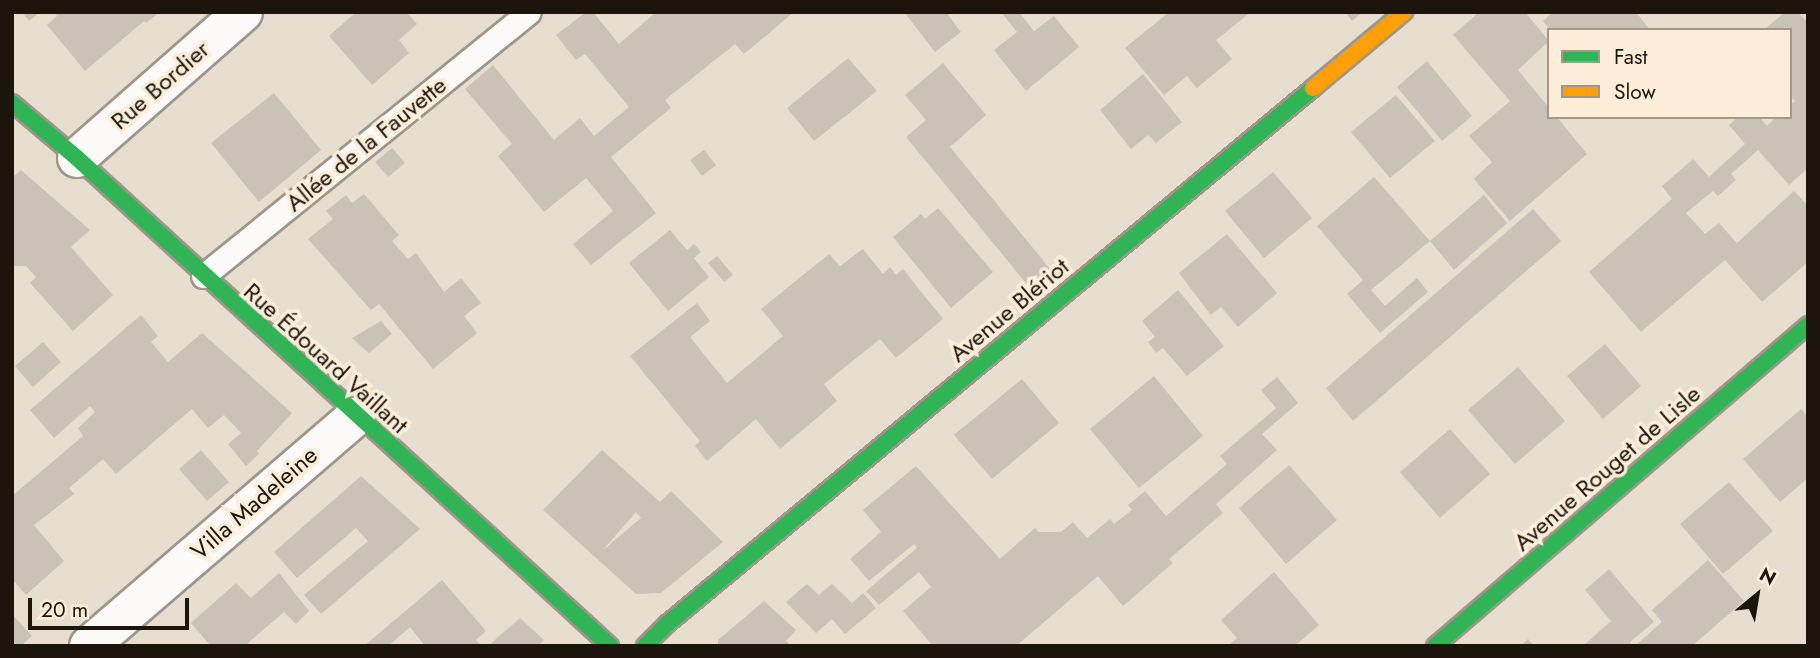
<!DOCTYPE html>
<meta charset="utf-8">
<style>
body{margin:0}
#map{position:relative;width:1820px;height:658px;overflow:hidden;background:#e8ded0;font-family:Jost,sans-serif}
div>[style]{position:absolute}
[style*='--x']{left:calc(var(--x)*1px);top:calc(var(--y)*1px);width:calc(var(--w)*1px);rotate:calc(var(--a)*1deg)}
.building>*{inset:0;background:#cac1b7}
.roads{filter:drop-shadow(2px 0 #9e968b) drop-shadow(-2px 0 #9e968b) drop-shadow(0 2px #9e968b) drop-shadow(0 -2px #9e968b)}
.lane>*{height:23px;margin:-11.5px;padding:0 11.5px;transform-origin:11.5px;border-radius:11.5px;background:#fcfaf8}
.street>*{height:38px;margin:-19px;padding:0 19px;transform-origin:19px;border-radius:19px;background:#fcfaf8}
.fast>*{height:16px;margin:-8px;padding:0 8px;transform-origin:8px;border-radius:8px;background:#30b455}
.slow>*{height:16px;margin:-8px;padding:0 8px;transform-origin:8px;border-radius:8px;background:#ff9f0a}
span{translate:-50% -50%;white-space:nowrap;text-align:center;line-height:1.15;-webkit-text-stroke:7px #fdedd9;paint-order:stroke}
.street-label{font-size:24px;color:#1c150c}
.frame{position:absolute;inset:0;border:14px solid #1c150c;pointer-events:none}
.legend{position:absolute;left:1547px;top:28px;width:245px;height:91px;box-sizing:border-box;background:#fdedd9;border:2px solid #a39787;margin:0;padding:9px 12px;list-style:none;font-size:21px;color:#1c150c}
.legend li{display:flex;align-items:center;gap:14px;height:35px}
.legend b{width:35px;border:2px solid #a39787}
.north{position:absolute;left:1722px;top:560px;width:70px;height:70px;-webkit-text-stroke:5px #fdedd9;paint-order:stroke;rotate:30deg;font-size:19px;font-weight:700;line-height:28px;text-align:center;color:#1c150c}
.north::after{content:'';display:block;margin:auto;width:24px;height:32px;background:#1c150c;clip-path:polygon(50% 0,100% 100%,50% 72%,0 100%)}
.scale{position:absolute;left:28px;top:598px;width:161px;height:32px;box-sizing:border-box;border:4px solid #1c150c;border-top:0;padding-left:9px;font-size:21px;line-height:24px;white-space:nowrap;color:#1c150c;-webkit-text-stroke:5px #fdedd9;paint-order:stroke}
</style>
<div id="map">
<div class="building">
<div style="clip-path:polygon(22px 12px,40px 12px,29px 21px)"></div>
<div style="clip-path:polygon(54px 12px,160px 12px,146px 23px,144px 21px,85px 71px,47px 25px,57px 16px)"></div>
<div style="clip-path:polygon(356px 12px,406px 12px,417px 24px,399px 40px,409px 53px,372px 85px,329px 36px)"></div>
<div style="clip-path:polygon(586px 12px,593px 12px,619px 44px,656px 12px,794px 12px,744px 54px,735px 44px,665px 100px,671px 108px,611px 157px,656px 213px,591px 265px,573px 244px,613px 211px,586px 178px,544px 212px,498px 156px,512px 144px,465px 89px,493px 65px,554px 140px,580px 118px,594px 136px,629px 107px,585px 54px,576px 60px,556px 35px)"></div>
<div style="clip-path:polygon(904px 12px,946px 12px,961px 32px,935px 52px)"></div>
<div style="clip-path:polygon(1001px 12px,1019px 12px,1034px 31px,1054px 16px,1079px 47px,1026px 91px,994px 50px,1017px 32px)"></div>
<div style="clip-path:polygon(1169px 12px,1251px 12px,1216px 40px,1232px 59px,1197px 88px,1187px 76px,1164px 95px,1125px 48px)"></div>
<div style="clip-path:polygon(1345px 12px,1363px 12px,1352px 21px)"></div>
<div style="clip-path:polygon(1479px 12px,1525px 12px,1549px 41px,1518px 70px,1549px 108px,1549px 117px,1557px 117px,1587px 154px,1510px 221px,1474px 179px,1492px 162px,1469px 136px,1510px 101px,1453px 35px)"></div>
<div style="clip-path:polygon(1553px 12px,1636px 12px,1650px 30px,1550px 30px,1543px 21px)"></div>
<div style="clip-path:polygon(1785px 12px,1798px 12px,1808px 23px,1808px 168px,1789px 185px,1758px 150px,1731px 174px,1736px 180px,1718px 196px,1713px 191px,1686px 213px,1705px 234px,1719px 223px,1737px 243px,1794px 191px,1808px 206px,1808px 262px,1762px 302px,1725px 260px,1641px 332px,1589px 272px,1672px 199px,1662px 186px,1693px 159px,1709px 177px,1745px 144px,1729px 125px,1738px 117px,1759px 117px,1767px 126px,1776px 117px,1790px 117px,1790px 105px,1795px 101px,1790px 95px,1790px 30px,1764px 30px)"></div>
<div style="clip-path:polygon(848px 58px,877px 91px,814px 141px,787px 108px)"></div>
<div style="clip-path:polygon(1427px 61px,1472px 116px,1442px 141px,1397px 87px)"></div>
<div style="clip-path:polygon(943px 63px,986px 115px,950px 147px,1051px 270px,1030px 288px,906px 137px,926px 120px,905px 95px)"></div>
<div style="clip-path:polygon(1143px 74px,1182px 122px,1156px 143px,1148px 135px,1131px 149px,1100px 110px)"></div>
<div style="clip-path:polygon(274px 93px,321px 150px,259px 202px,211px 143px)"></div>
<div style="clip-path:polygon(1396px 95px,1435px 141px,1390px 178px,1351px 132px)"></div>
<div style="clip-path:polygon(392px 148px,405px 163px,388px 177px,375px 162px)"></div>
<div style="clip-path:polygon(704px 150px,716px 165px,702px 176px,690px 160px)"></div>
<div style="clip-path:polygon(21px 170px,90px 230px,71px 247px,113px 295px,73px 331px,30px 283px,36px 277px,26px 266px,12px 266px,12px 178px)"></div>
<div style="clip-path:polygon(1273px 172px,1312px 218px,1264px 258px,1225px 211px)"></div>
<div style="clip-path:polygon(1374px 177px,1430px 241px,1371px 290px,1385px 306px,1417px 278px,1428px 292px,1380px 333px,1347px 294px,1363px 280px,1317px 226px)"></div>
<div style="clip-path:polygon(364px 194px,399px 235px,392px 241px,408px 259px,416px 253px,444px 292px,461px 278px,481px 303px,464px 316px,477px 333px,433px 369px,379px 304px,371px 310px,308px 239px,333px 219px,326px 211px,346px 195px,352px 203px)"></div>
<div style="clip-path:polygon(1484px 195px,1507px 223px,1454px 270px,1430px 241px)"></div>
<div style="clip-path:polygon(938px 208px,993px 272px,951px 308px,893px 237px,921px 214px,925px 219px)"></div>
<div style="clip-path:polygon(1533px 209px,1561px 241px,1353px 421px,1326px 388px)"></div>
<div style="clip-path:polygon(670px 230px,687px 250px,694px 244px,701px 252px,694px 258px,709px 277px,668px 311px,629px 263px)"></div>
<div style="clip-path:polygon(1227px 234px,1277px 293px,1238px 327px,1221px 307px,1211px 315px,1179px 273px)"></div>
<div style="clip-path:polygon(863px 249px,883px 274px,890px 267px,896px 275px,903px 269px,943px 319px,896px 358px,880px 339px,824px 384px,837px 401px,780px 449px,756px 419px,707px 461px,695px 446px,700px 441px,630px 356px,697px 303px,710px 321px,690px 337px,727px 383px,783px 336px,761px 309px,829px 254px,840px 266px)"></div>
<div style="clip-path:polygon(717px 256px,733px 275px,724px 282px,708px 263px)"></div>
<div style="clip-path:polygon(1178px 290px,1224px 346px,1187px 376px,1163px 348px,1156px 353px,1148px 342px,1155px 337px,1142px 321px)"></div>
<div style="clip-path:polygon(141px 315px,158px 336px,151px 342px,168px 362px,202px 333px,292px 413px,257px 451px,259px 454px,246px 466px,228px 444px,241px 433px,224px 415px,208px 428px,192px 409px,116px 474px,103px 459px,69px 488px,74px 494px,34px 525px,64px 561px,26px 595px,12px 579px,12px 496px,83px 436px,78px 428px,95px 412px,90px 406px,54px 438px,30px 410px)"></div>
<div style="clip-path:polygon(381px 321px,392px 334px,369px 353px,352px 338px)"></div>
<div style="clip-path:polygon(43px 342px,61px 362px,33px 387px,15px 366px)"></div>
<div style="clip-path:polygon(1605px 344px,1641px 386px,1603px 419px,1567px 376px)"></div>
<div style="clip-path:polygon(1518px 367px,1565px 421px,1515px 464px,1468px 410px)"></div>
<div style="clip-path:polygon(1154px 376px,1203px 436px,1139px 488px,1090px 429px)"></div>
<div style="clip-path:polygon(1277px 377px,1298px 403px,1262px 434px,1277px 450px,1216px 504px,1223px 513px,1169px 559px,1173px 563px,1123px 606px,1098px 576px,1016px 646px,933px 646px,903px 611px,931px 587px,919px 572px,879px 605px,866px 591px,917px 548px,914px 544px,869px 581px,850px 559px,881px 532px,863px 510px,916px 466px,1000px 559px,1035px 528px,1038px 532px,1061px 532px,1073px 522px,1087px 538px,1110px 519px,1114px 524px,1132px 510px,1128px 505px,1145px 491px,1166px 516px,1227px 464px,1220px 456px,1276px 408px,1261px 390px)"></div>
<div style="clip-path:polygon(1022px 379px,1059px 423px,992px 479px,954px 435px)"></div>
<div style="clip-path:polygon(1801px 409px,1808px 417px,1808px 478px,1780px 502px,1743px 459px)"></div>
<div style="clip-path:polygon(1450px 429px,1490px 474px,1440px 518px,1400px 472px)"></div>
<div style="clip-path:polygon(201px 450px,229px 482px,207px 501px,179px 469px)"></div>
<div style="clip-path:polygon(evenodd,602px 450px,660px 502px,671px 491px,723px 542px,661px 593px,636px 594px,543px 510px,602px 450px,636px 512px,641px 518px,602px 551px,636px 512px)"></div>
<div style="clip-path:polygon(1289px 465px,1337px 520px,1286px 564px,1239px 508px)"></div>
<div style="clip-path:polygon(361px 476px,420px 529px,321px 614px,304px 595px,368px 541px,356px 528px,297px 578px,274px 552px)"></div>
<div style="clip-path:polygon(1729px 482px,1773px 531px,1723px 574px,1680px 524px)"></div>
<div style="clip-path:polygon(1708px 560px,1744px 601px,1692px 646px,1635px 646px,1662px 622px,1652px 610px)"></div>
<div style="clip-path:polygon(1609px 569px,1654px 622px,1630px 642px,1633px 646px,1583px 646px,1611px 621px,1585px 590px)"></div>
<div style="clip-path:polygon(1274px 572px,1319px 625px,1295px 646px,1228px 646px,1237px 638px,1221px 620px)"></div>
<div style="clip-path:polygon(279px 573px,309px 611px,296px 624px,284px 612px,248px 643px,250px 646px,211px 646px,191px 623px,236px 583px,251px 598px)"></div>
<div style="clip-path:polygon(442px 580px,486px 631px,476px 640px,482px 646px,425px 646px,410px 627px,388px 646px,364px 646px)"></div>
<div style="clip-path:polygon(807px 584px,819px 595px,832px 584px,852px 603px,863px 593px,876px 608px,845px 634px,832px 619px,816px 633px,786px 602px)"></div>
<div style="clip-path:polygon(764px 601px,796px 630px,786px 641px,792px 646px,718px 646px,718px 640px)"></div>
<div style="clip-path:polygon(12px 614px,32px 636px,21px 646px,12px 646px)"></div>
<div style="clip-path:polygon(520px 618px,544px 640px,538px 646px,488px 646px)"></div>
<div style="clip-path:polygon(1528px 639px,1534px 646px,1520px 646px)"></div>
</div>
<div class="roads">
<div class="lane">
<div style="--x:203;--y:276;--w:419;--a:-39"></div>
</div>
<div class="street">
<div style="--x:77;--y:158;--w:221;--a:-41.3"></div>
<div style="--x:89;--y:646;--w:352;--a:-40.7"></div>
</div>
<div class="fast">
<div style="--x:12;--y:103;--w:85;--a:40.2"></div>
<div style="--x:77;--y:158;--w:723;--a:42.48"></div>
<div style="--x:645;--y:646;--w:31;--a:-45"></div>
<div style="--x:667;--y:624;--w:839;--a:-39.68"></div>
<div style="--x:1435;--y:646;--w:492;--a:-40.7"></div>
</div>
<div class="slow">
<div style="--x:1313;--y:88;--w:119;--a:-39.9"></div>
</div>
</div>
<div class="street-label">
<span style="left:160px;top:85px;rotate:-41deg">Rue Bordier</span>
<span style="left:366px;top:144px;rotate:-39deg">Allée de la Fauvette</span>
<span style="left:1009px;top:310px;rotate:-40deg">Avenue Blériot</span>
<span style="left:326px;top:358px;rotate:42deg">Rue Édouard Vaillant</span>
<span style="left:1607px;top:468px;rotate:-41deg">Avenue Rouget de Lisle</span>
<span style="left:254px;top:503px;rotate:-41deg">Villa Madeleine</span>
</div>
<div class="frame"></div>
<ul class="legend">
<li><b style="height:9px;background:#30b455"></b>Fast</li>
<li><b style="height:9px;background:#ff9f0a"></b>Slow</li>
</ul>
<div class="north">N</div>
<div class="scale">20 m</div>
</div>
